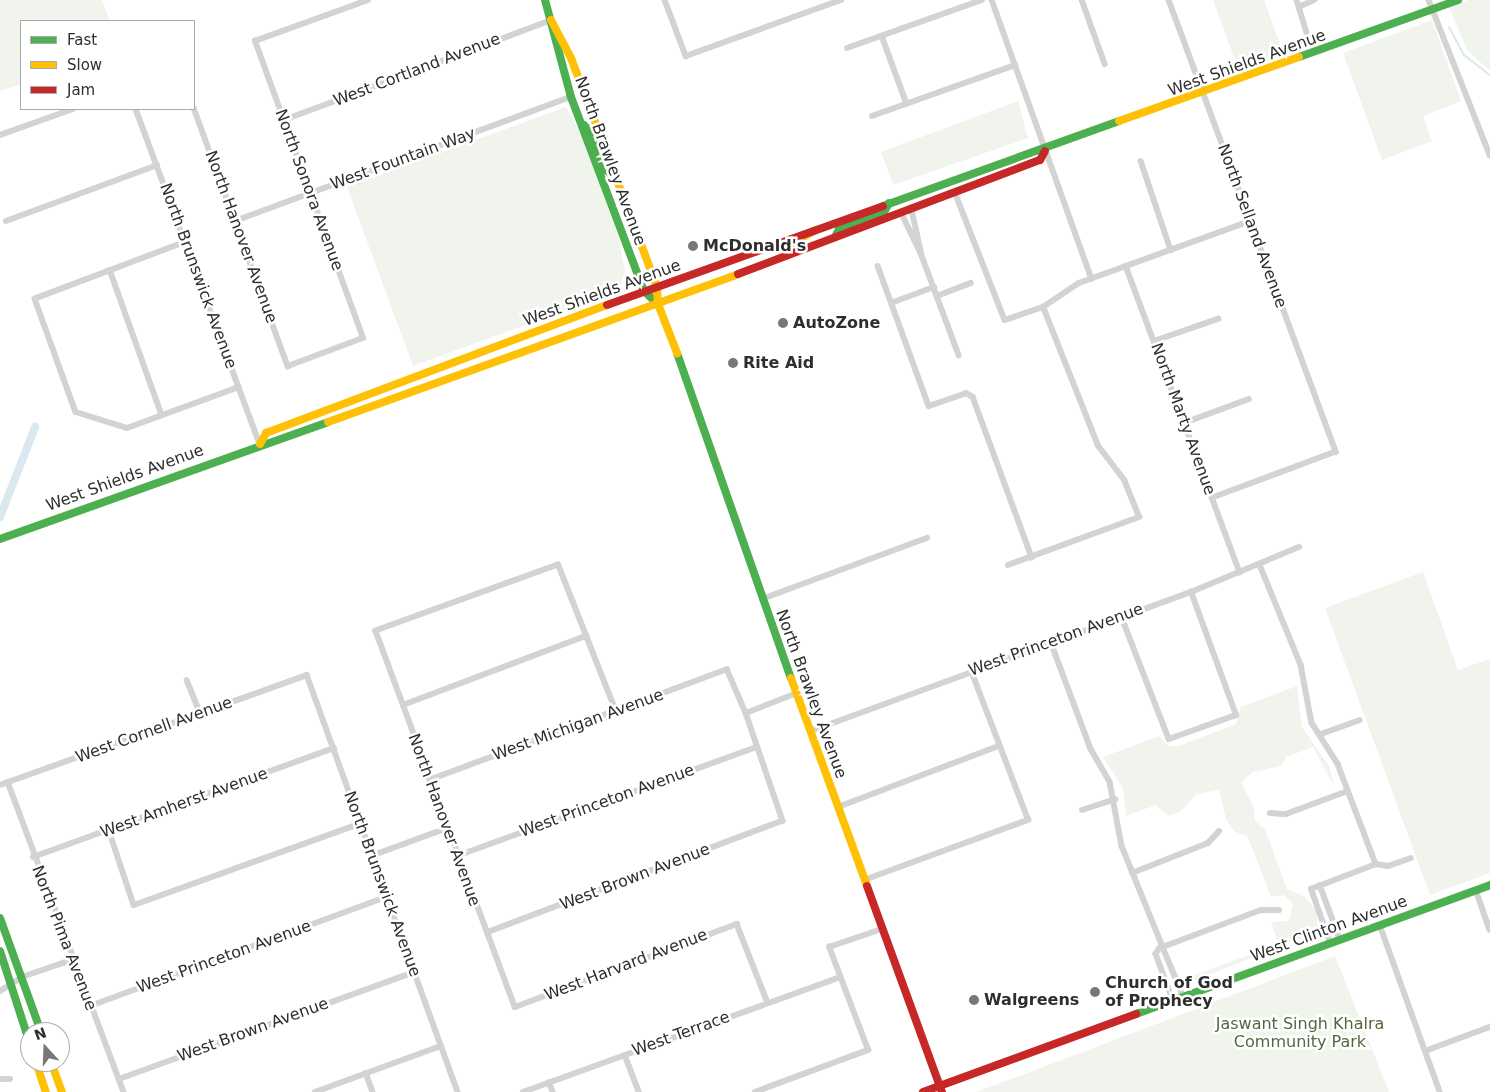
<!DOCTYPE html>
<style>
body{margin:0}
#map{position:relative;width:1490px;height:1092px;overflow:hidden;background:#fff;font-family:"DejaVu Sans",sans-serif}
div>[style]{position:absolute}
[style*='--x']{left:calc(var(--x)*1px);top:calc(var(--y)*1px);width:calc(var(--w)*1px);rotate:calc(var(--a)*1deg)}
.green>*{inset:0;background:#f1f4ec}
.stream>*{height:2px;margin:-1px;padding:0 1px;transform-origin:1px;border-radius:1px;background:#dae8f0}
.canal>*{height:8px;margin:-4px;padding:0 4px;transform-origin:4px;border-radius:4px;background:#dae8f0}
.street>*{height:5.5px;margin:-2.75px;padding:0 2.75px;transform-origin:2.75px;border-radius:2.75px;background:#d3d3d3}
.fast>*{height:8px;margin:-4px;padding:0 4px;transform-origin:4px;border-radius:4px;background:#4caf50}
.slow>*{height:8px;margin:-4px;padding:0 4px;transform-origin:4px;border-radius:4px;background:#ffc107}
.jam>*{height:8px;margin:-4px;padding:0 4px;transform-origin:4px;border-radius:4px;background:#c62828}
.dots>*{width:14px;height:14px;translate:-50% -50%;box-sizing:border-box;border:2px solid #fff;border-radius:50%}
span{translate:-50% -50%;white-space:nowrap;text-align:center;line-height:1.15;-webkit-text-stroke:5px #fff;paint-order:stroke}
.street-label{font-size:16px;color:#2e2e2e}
.poi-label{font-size:16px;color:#2e2e2e;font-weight:700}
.left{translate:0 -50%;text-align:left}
.park-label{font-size:16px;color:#53673f}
.legend{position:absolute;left:20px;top:20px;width:175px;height:90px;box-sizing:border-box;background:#fff;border:1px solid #ababab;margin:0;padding:6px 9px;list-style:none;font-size:15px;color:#2e2e2e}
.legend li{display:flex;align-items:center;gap:10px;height:25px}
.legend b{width:25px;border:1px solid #ababab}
.north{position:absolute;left:20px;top:1022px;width:50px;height:50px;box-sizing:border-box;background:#fff;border:1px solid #ababab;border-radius:50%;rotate:340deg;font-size:14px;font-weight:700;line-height:20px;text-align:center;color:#2e2e2e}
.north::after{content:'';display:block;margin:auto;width:18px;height:22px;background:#777;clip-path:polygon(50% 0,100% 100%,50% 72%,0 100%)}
</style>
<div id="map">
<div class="green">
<div style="clip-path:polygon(0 0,102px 0,110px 21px,21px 21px,21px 84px,0 91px)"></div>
<div style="clip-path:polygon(1213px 0,1264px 0,1284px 55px,1239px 71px)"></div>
<div style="clip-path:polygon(1468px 0,1490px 0,1490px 71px,1467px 50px,1449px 7px)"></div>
<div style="clip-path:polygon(1432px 20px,1461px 101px,1423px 116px,1432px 141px,1382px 160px,1343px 53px)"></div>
<div style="clip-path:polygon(1018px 101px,1028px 138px,893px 185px,881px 152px)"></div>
<div style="clip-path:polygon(566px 107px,581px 134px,617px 233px,625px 269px,621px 284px,585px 303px,413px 366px,347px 187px)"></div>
<div style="clip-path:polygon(1423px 572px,1458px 670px,1490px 659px,1490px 873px,1430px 895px,1325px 608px)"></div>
<div style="clip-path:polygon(1297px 686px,1302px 727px,1329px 766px,1335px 788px,1313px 747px,1286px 757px,1281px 766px,1253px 772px,1241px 782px,1254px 808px,1255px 821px,1265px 829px,1287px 889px,1305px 897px,1316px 910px,1319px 931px,1186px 984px,1179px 982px,1168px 954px,1181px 980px,1279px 944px,1271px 922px,1289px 921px,1293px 904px,1284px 895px,1271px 897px,1248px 837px,1234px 831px,1226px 819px,1219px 790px,1197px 794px,1181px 811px,1168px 816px,1156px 805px,1126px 816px,1123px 788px,1103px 757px,1159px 736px,1169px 746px,1179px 746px,1236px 724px,1241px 707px)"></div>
<div style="clip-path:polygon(1335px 956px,1389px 1092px,976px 1092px,1038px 1069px)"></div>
</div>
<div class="stream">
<div style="--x:1449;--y:27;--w:32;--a:62"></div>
<div style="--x:1464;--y:55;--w:33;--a:38"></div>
</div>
<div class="canal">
<div style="--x:0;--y:517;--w:97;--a:-68.7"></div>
</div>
<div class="street">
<div style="--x:665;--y:0;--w:60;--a:69.4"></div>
<div style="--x:686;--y:56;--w:165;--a:-19.9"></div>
<div style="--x:992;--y:0;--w:296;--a:70.3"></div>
<div style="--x:1082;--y:0;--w:68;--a:70.2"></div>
<div style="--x:1169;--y:0;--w:482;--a:69.7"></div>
<div style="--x:1336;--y:452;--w:132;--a:159.6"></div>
<div style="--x:1297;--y:0;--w:34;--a:73"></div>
<div style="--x:1429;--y:0;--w:167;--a:68.5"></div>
<div style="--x:1299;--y:7;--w:17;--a:-25"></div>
<div style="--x:882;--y:36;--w:72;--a:69.8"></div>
<div style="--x:847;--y:48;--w:143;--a:-19.6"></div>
<div style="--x:194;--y:108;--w:275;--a:70"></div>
<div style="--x:288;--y:366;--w:80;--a:-20.5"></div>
<div style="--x:363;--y:338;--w:316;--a:-110"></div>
<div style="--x:255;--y:41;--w:120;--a:-19.9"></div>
<div style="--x:136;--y:109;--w:357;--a:69.7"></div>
<div style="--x:872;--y:116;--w:152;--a:-19.6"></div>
<div style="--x:284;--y:120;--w:285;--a:-20.5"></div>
<div style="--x:0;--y:135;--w:77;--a:-19.6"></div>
<div style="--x:1141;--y:161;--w:94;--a:71.4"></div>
<div style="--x:955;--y:192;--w:137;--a:68.7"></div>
<div style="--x:1005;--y:320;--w:40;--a:-18.9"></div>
<div style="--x:1043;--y:307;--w:43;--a:-33.7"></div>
<div style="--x:1079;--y:283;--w:182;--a:-19.9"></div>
<div style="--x:901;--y:212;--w:46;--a:64"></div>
<div style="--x:921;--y:253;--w:46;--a:-102.5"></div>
<div style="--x:6;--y:221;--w:161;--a:-20.3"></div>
<div style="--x:235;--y:221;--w:358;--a:-20.3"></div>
<div style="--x:186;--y:242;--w:161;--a:159.3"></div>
<div style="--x:35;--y:299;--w:120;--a:70.1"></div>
<div style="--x:76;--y:412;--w:53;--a:17.4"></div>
<div style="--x:127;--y:428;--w:119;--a:-20.1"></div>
<div style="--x:921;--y:253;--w:109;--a:69.6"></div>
<div style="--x:878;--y:266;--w:149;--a:70"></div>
<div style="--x:929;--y:406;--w:39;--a:-19"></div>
<div style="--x:966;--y:393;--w:8;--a:30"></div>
<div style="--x:973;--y:397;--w:171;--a:69.8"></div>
<div style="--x:1126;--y:266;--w:327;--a:69.6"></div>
<div style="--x:110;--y:270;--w:154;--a:70.3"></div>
<div style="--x:937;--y:296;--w:36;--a:-21"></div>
<div style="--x:891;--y:303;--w:46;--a:-20.4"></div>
<div style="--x:1154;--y:341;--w:68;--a:-19"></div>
<div style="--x:1184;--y:423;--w:69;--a:-20.3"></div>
<div style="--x:1008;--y:565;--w:140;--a:-20.1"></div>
<div style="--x:1139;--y:517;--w:40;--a:-112"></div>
<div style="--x:1124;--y:480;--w:43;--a:-127.4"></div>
<div style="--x:1098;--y:446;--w:149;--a:-111.6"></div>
<div style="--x:1260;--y:565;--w:108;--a:67.7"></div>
<div style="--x:1301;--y:665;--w:59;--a:79.3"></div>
<div style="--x:1312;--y:723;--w:49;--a:57.6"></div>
<div style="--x:1338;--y:764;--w:107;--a:69.2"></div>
<div style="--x:762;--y:599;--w:176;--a:-20.3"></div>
<div style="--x:1121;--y:615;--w:133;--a:68.8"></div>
<div style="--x:1169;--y:739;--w:71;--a:-19.7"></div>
<div style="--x:1236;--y:715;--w:131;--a:-110.1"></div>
<div style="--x:1051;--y:642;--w:114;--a:69.5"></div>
<div style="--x:1091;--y:749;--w:38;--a:60"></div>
<div style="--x:1110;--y:782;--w:65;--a:79.4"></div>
<div style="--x:1122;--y:846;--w:162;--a:67.9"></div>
<div style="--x:187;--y:680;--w:35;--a:68"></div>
<div style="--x:403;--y:705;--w:196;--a:-20.7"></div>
<div style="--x:616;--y:712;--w:158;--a:-111.5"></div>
<div style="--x:558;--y:565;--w:194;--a:160.1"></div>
<div style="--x:376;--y:631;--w:401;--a:69.7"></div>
<div style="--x:515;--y:1007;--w:237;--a:-20.5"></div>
<div style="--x:737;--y:924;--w:85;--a:68.6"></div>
<div style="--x:746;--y:713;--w:55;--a:-21.4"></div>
<div style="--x:811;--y:731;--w:405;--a:-20.1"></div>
<div style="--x:1191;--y:592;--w:117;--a:-22.6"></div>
<div style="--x:1321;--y:734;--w:41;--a:-19.7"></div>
<div style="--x:429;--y:780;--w:318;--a:-20.4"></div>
<div style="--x:727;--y:669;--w:48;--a:66.6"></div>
<div style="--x:746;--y:713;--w:114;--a:71.1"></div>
<div style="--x:783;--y:821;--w:316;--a:159.3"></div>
<div style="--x:8;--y:782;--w:331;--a:69.5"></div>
<div style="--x:0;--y:785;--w:326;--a:-19.7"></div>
<div style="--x:307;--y:675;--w:443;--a:70.1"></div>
<div style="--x:838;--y:807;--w:172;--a:-20.8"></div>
<div style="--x:1082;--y:810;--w:35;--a:-18"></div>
<div style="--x:1270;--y:813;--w:16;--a:4"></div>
<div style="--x:1286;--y:814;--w:66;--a:-20.4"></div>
<div style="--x:109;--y:830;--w:79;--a:71.6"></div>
<div style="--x:134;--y:905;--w:239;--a:-19.8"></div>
<div style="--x:371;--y:856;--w:81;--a:-20.2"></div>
<div style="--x:457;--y:856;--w:319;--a:-20"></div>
<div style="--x:33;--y:857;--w:320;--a:-19.9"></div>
<div style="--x:1132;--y:873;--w:82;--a:-21.5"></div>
<div style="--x:1208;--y:843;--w:16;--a:-47"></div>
<div style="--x:864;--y:880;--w:175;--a:-20.1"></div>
<div style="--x:1028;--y:820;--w:160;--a:-110.9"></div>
<div style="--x:1320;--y:885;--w:58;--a:69.7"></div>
<div style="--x:1476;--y:890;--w:42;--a:70.7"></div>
<div style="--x:1380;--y:925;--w:177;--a:70.2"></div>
<div style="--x:1330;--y:943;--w:57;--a:-109.4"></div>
<div style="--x:1311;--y:889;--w:70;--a:-21"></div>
<div style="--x:1376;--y:864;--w:12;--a:9"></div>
<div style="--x:1388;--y:866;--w:24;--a:-19"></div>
<div style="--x:1160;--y:948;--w:108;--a:-20.6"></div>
<div style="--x:1261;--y:910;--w:18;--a:0"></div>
<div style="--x:1160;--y:948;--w:7;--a:124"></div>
<div style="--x:1156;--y:954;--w:49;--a:69.7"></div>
<div style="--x:0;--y:991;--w:26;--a:-32"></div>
<div style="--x:22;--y:977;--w:52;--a:-19.1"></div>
<div style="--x:90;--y:1006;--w:315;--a:-20.2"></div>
<div style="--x:1425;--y:1051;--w:69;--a:-20.3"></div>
<div style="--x:625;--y:1055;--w:40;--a:69"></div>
<div style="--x:366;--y:1073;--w:20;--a:70"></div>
<div style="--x:0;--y:1079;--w:10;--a:0"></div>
<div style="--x:119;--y:1079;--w:314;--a:-19.9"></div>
<div style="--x:549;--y:1082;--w:11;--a:68"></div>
<div style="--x:315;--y:1092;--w:134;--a:-20.1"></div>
<div style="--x:523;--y:1092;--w:337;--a:-19.9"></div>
<div style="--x:755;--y:1092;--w:121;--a:-20.4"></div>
<div style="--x:868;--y:1050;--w:110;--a:-110.7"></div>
<div style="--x:829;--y:947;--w:56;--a:-18.8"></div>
</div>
<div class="fast">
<div style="--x:545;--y:0;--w:100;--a:75"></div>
<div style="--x:571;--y:97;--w:207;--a:69.4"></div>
<div style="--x:644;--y:291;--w:19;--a:43"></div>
<div style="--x:1299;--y:57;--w:169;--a:-19.7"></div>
<div style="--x:584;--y:125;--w:11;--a:45"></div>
<div style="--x:592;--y:133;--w:40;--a:69"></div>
<div style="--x:606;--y:170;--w:13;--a:39"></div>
<div style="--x:883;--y:206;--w:251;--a:-19.8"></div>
<div style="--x:835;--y:237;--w:9;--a:-63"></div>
<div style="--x:839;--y:229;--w:48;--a:-20.7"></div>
<div style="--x:884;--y:212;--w:10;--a:-61"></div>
<div style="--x:677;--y:353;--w:344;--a:70.7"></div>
<div style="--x:0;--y:539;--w:348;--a:-19.6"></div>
<div style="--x:0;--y:918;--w:121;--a:70.2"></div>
<div style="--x:0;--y:951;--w:98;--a:72.1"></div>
<div style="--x:1136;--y:1014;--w:377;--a:-20"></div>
</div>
<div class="slow">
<div style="--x:551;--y:20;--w:43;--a:62.2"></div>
<div style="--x:571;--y:58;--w:245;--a:69.4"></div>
<div style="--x:657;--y:287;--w:17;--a:87"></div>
<div style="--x:658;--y:304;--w:53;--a:68.8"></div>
<div style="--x:1119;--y:121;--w:191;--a:-19.6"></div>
<div style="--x:782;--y:257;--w:10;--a:-73"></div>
<div style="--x:785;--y:247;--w:35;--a:-29"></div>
<div style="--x:328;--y:422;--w:436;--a:-19.8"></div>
<div style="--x:260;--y:444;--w:13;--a:-61"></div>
<div style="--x:266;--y:433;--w:364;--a:-20.6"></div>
<div style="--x:791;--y:678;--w:221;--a:69.9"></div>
<div style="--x:36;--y:1062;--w:32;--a:72"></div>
<div style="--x:51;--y:1062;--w:32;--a:70"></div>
</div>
<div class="jam">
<div style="--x:738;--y:274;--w:323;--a:-20.7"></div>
<div style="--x:1040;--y:160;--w:10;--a:-61"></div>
<div style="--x:607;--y:305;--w:293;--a:-19.7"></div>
<div style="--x:867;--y:886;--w:219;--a:70"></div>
<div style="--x:923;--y:1092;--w:227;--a:-20.1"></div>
</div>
<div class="dots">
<div style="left:693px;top:246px;background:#777"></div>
<div style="left:783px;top:323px;background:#777"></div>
<div style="left:733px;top:363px;background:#777"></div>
<div style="left:1095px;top:992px;background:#777"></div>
<div style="left:974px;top:1000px;background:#777"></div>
</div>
<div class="street-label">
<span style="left:1247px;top:63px;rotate:-20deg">West Shields Avenue</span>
<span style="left:417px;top:70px;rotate:-21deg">West Cortland Avenue</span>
<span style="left:403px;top:159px;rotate:-20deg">West Fountain Way</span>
<span style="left:610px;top:161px;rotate:70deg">North Brawley Avenue</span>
<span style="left:309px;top:190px;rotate:70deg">North Sonora Avenue</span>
<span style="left:1252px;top:226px;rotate:70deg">North Selland Avenue</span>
<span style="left:241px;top:237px;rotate:70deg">North Hanover Avenue</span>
<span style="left:198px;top:276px;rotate:70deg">North Brunswick Avenue</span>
<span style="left:602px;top:293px;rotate:-20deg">West Shields Avenue</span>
<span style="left:1183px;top:419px;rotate:70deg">North Marty Avenue</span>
<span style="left:125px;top:478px;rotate:-20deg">West Shields Avenue</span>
<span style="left:1056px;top:640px;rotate:-20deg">West Princeton Avenue</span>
<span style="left:811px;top:694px;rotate:70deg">North Brawley Avenue</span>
<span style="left:578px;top:725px;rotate:-20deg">West Michigan Avenue</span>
<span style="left:154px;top:730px;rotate:-20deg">West Cornell Avenue</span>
<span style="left:607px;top:801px;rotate:-20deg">West Princeton Avenue</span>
<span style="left:184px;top:803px;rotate:-20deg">West Amherst Avenue</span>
<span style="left:444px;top:820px;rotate:70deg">North Hanover Avenue</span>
<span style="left:635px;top:877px;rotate:-21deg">West Brown Avenue</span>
<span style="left:382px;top:884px;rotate:70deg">North Brunswick Avenue</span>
<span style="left:1329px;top:929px;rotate:-20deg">West Clinton Avenue</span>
<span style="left:64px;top:938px;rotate:69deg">North Pima Avenue</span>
<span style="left:224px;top:957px;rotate:-20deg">West Princeton Avenue</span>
<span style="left:626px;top:965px;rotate:-21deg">West Harvard Avenue</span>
<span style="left:253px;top:1030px;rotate:-20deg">West Brown Avenue</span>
<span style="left:681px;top:1034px;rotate:-20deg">West Terrace</span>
</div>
<div class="poi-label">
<span class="left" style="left:703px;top:246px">McDonald's</span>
<span class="left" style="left:793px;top:323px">AutoZone</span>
<span class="left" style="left:743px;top:363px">Rite Aid</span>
<span class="left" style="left:1105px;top:992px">Church of God<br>of Prophecy</span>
<span class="left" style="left:984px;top:1000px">Walgreens</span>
</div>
<div class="park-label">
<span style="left:1300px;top:1033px">Jaswant Singh Khalra<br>Community Park</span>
</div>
<ul class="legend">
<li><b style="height:6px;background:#4caf50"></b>Fast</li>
<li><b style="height:6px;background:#ffc107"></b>Slow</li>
<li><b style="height:6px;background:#c62828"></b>Jam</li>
</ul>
<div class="north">N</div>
</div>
